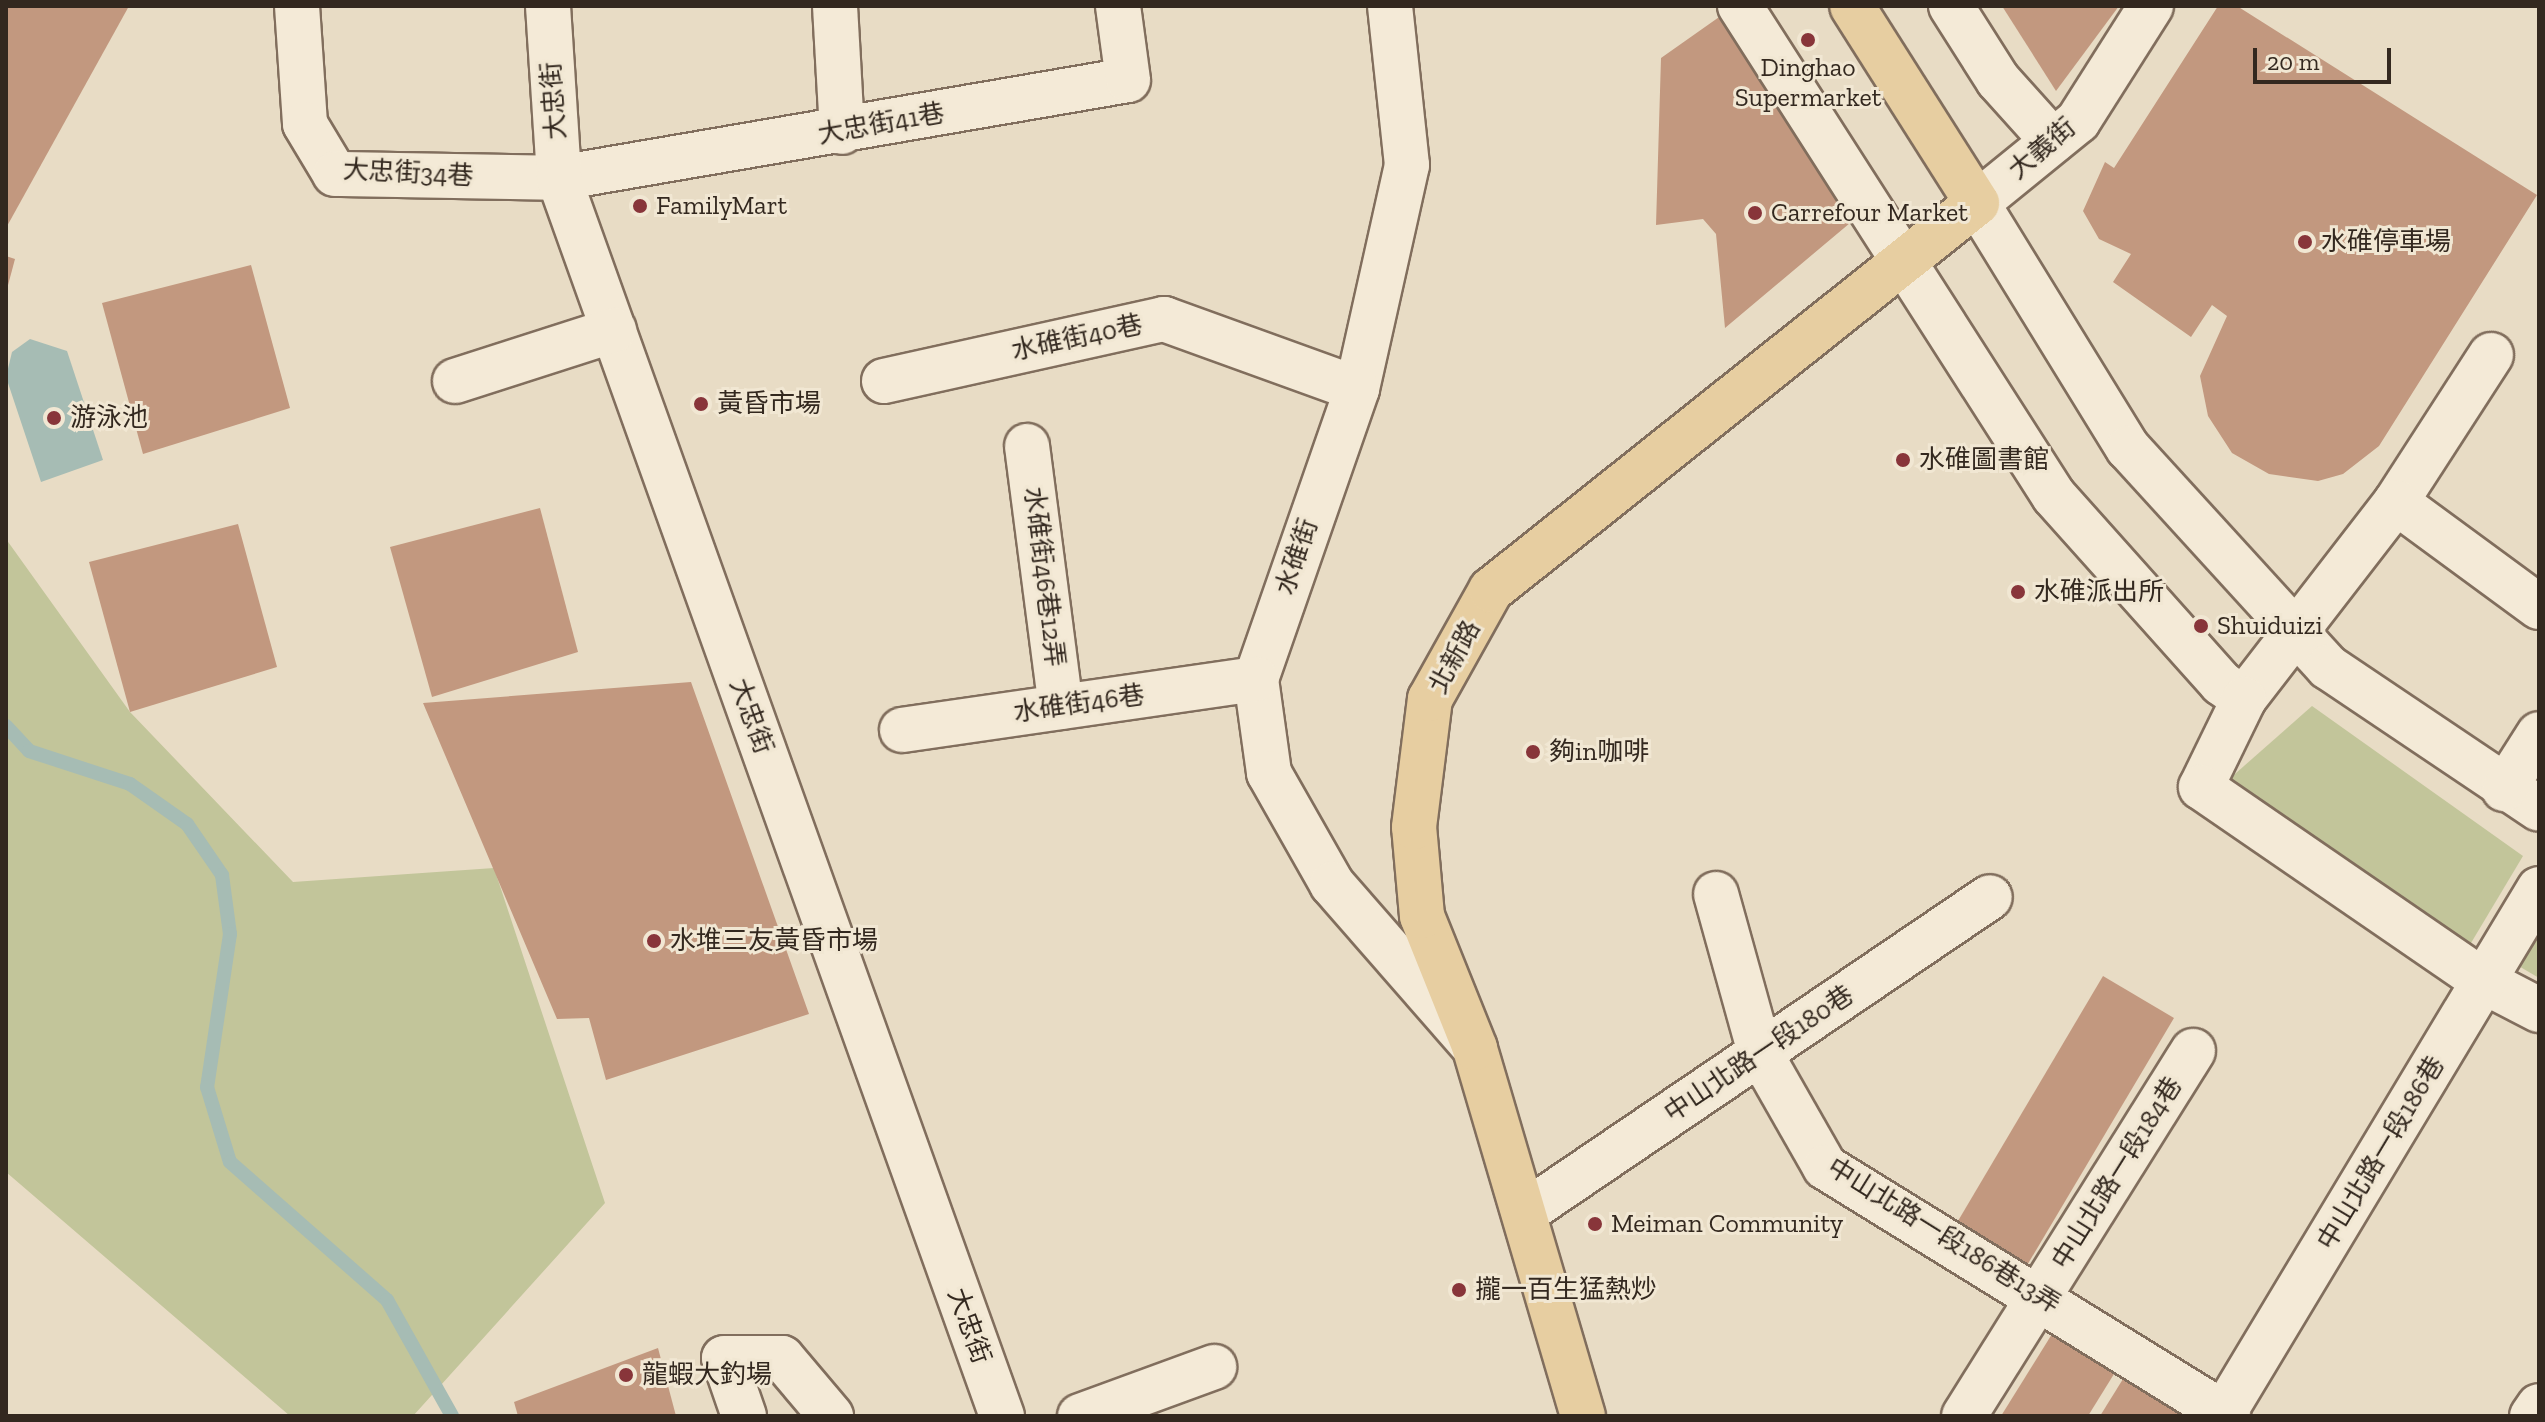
<!DOCTYPE html>
<meta charset="utf-8">
<style>
body{margin:0}
#map{position:relative;width:2545px;height:1422px;overflow:hidden;background:#e8dcc5;font-family:"Zilla Slab","Noto Sans TC",serif}
div>[style]{position:absolute}
[style*='--x']{left:calc(var(--x)*1px);top:calc(var(--y)*1px);width:calc(var(--w)*1px);rotate:calc(var(--a)*1deg)}
.green>*{inset:0;background:#c2c59a}
.water>*{inset:0;background:#a6bcb4}
.stream>*{height:14px;margin:-7px;padding:0 7px;transform-origin:7px;border-radius:7px;background:#a6bcb4}
.building>*{inset:0;background:#c2987f}
.roads{filter:drop-shadow(2px 0 #816e5d) drop-shadow(-2px 0 #816e5d) drop-shadow(0 2px #816e5d) drop-shadow(0 -2px #816e5d)}
.minor>*{height:44px;margin:-22px;padding:0 22px;transform-origin:22px;border-radius:22px;background:#f4ead7}
.major>*{height:44px;margin:-22px;padding:0 22px;transform-origin:22px;border-radius:22px;background:#e7cea1}
.dots>*{width:22px;height:22px;translate:-50% -50%;box-sizing:border-box;border:4px solid #f1e7d3;border-radius:50%}
span{translate:-50% -50%;white-space:nowrap;text-align:center;line-height:1.15;-webkit-text-stroke:6px #f1e7d3;paint-order:stroke}
.poi-label{font-size:26px;color:#33281f}
.left{translate:0 -50%;text-align:left}
.street-label{font-size:26px;color:#33281f}
.frame{position:absolute;inset:0;border:8px solid #33281f;pointer-events:none}
.scale{position:absolute;left:2253px;top:48px;width:138px;height:36px;box-sizing:border-box;border:4px solid #33281f;border-top:0;padding-left:10px;font-size:24px;line-height:28px;white-space:nowrap;color:#33281f;-webkit-text-stroke:6px #f1e7d3;paint-order:stroke}
</style>
<div id="map">
<div class="green">
<div style="clip-path:polygon(6px 539px,130px 712px,293px 882px,494px 868px,605px 1203px,413px 1416px,290px 1416px,6px 1172px)"></div>
<div style="clip-path:polygon(2312px 706px,2523px 856px,2468px 948px,2227px 781px)"></div>
<div style="clip-path:polygon(2539px 934px,2539px 978px,2517px 965px)"></div>
</div>
<div class="water">
<div style="clip-path:polygon(30px 339px,67px 351px,103px 460px,41px 482px,6px 377px,12px 352px)"></div>
</div>
<div class="stream">
<div style="--x:6;--y:726;--w:34;--a:47"></div>
<div style="--x:29;--y:751;--w:106;--a:18.1"></div>
<div style="--x:130;--y:784;--w:70;--a:35.1"></div>
<div style="--x:187;--y:824;--w:62;--a:55.5"></div>
<div style="--x:222;--y:875;--w:60;--a:82.3"></div>
<div style="--x:230;--y:934;--w:155;--a:98.5"></div>
<div style="--x:207;--y:1087;--w:78;--a:73"></div>
<div style="--x:230;--y:1162;--w:209;--a:41.3"></div>
<div style="--x:387;--y:1300;--w:133;--a:60.7"></div>
</div>
<div class="building">
<div style="clip-path:polygon(6px 6px,129px 6px,6px 228px)"></div>
<div style="clip-path:polygon(2002px 6px,2119px 6px,2056px 91px)"></div>
<div style="clip-path:polygon(2218px 6px,2237px 6px,2537px 195px,2379px 446px,2343px 474px,2318px 481px,2269px 474px,2232px 453px,2208px 416px,2200px 376px,2227px 316px,2212px 305px,2191px 337px,2113px 282px,2131px 254px,2099px 239px,2083px 211px,2105px 162px,2114px 168px)"></div>
<div style="clip-path:polygon(1722px 15px,1850px 223px,1725px 328px,1716px 234px,1703px 219px,1656px 225px,1661px 58px)"></div>
<div style="clip-path:polygon(6px 256px,15px 259px,7px 289px,6px 289px)"></div>
<div style="clip-path:polygon(251px 265px,290px 408px,143px 454px,102px 303px)"></div>
<div style="clip-path:polygon(540px 508px,578px 652px,432px 697px,390px 547px)"></div>
<div style="clip-path:polygon(238px 524px,277px 667px,130px 712px,89px 562px)"></div>
<div style="clip-path:polygon(691px 682px,809px 1014px,606px 1080px,589px 1018px,557px 1019px,423px 703px)"></div>
<div style="clip-path:polygon(2103px 976px,2174px 1018px,2026px 1267px,1955px 1226px)"></div>
<div style="clip-path:polygon(2052px 1334px,2114px 1374px,2088px 1416px,2001px 1416px)"></div>
<div style="clip-path:polygon(658px 1348px,676px 1416px,518px 1416px,514px 1402px)"></div>
<div style="clip-path:polygon(2123px 1379px,2185px 1416px,2100px 1416px)"></div>
</div>
<div class="roads">
<div class="minor">
<div style="--x:297;--y:6;--w:118;--a:86.1"></div>
<div style="--x:305;--y:124;--w:58;--a:59"></div>
<div style="--x:335;--y:174;--w:224;--a:1"></div>
<div style="--x:559;--y:178;--w:577;--a:-9.77"></div>
<div style="--x:1128;--y:80;--w:75;--a:-97.7"></div>
<div style="--x:548;--y:6;--w:172;--a:86.3"></div>
<div style="--x:559;--y:178;--w:1315;--a:70.31"></div>
<div style="--x:835;--y:6;--w:126;--a:86.8"></div>
<div style="--x:1390;--y:6;--w:160;--a:83.9"></div>
<div style="--x:1407;--y:165;--w:230;--a:102.6"></div>
<div style="--x:1357;--y:389;--w:307;--a:109.2"></div>
<div style="--x:1256;--y:679;--w:95;--a:82.1"></div>
<div style="--x:1269;--y:773;--w:128;--a:60.4"></div>
<div style="--x:1332;--y:884;--w:210;--a:48.9"></div>
<div style="--x:1740;--y:6;--w:582;--a:57.35"></div>
<div style="--x:2054;--y:496;--w:251;--a:48.2"></div>
<div style="--x:2221;--y:683;--w:28;--a:35"></div>
<div style="--x:1951;--y:6;--w:88;--a:57.6"></div>
<div style="--x:1998;--y:80;--w:82;--a:48"></div>
<div style="--x:2151;--y:6;--w:136;--a:122.4"></div>
<div style="--x:2078;--y:121;--w:130;--a:140.9"></div>
<div style="--x:1977;--y:203;--w:288;--a:58.4"></div>
<div style="--x:2128;--y:448;--w:297;--a:47.6"></div>
<div style="--x:2328;--y:667;--w:254;--a:33.9"></div>
<div style="--x:2491;--y:355;--w:175;--a:122.9"></div>
<div style="--x:2396;--y:502;--w:249;--a:127.7"></div>
<div style="--x:2244;--y:699;--w:98;--a:116"></div>
<div style="--x:2201;--y:787;--w:345;--a:34.5"></div>
<div style="--x:2485;--y:982;--w:61;--a:27.4"></div>
<div style="--x:455;--y:381;--w:167;--a:-17.8"></div>
<div style="--x:884;--y:381;--w:287;--a:-12.5"></div>
<div style="--x:1164;--y:319;--w:205;--a:19.9"></div>
<div style="--x:1027;--y:446;--w:263;--a:82.6"></div>
<div style="--x:2396;--y:502;--w:177;--a:36.3"></div>
<div style="--x:902;--y:730;--w:358;--a:-8.2"></div>
<div style="--x:2504;--y:789;--w:65;--a:-57.5"></div>
<div style="--x:1716;--y:894;--w:165;--a:74.5"></div>
<div style="--x:1760;--y:1053;--w:131;--a:60.3"></div>
<div style="--x:1825;--y:1167;--w:474;--a:31.7"></div>
<div style="--x:1527;--y:1211;--w:559;--a:-34.14"></div>
<div style="--x:744;--y:1416;--w:61;--a:-109"></div>
<div style="--x:724;--y:1358;--w:58;--a:0"></div>
<div style="--x:782;--y:1358;--w:76;--a:49.8"></div>
<div style="--x:1080;--y:1416;--w:143;--a:-20.1"></div>
<div style="--x:1964;--y:1416;--w:431;--a:-57.9"></div>
<div style="--x:2222;--y:1416;--w:615;--a:-58.97"></div>
<div style="--x:2532;--y:1416;--w:12;--a:-55"></div>
</div>
<div class="major">
<div style="--x:1583;--y:1416;--w:384;--a:-106.4"></div>
<div style="--x:1475;--y:1048;--w:142;--a:-111.9"></div>
<div style="--x:1422;--y:916;--w:89;--a:-95.1"></div>
<div style="--x:1414;--y:827;--w:129;--a:-82.9"></div>
<div style="--x:1430;--y:699;--w:125;--a:-60.8"></div>
<div style="--x:1491;--y:590;--w:621;--a:-38.53"></div>
<div style="--x:1977;--y:203;--w:233;--a:-122.4"></div>
</div>
</div>
<div class="dots">
<div style="left:1808px;top:40px;background:#88353a"></div>
<div style="left:640px;top:206px;background:#88353a"></div>
<div style="left:1755px;top:213px;background:#88353a"></div>
<div style="left:2305px;top:242px;background:#88353a"></div>
<div style="left:701px;top:404px;background:#88353a"></div>
<div style="left:54px;top:418px;background:#88353a"></div>
<div style="left:1903px;top:460px;background:#88353a"></div>
<div style="left:2018px;top:592px;background:#88353a"></div>
<div style="left:2201px;top:626px;background:#88353a"></div>
<div style="left:1533px;top:752px;background:#88353a"></div>
<div style="left:654px;top:941px;background:#88353a"></div>
<div style="left:1595px;top:1224px;background:#88353a"></div>
<div style="left:1459px;top:1290px;background:#88353a"></div>
<div style="left:626px;top:1375px;background:#88353a"></div>
</div>
<div class="poi-label">
<span style="left:1808px;top:83px">Dinghao<br>Supermarket</span>
<span class="left" style="left:656px;top:206px">FamilyMart</span>
<span class="left" style="left:1771px;top:213px">Carrefour Market</span>
<span class="left" style="left:2321px;top:242px">水碓停車場</span>
<span class="left" style="left:717px;top:404px">黃昏市場</span>
<span class="left" style="left:70px;top:418px">游泳池</span>
<span class="left" style="left:1919px;top:460px">水碓圖書館</span>
<span class="left" style="left:2034px;top:592px">水碓派出所</span>
<span class="left" style="left:2217px;top:626px">Shuiduizi</span>
<span class="left" style="left:1549px;top:752px">夠in咖啡</span>
<span class="left" style="left:670px;top:941px">水堆三友黃昏市場</span>
<span class="left" style="left:1611px;top:1224px">Meiman Community</span>
<span class="left" style="left:1475px;top:1290px">攏一百生猛熱炒</span>
<span class="left" style="left:642px;top:1375px">龍蝦大釣場</span>
</div>
<div class="street-label">
<span style="left:554px;top:101px;rotate:-94deg">大忠街</span>
<span style="left:881px;top:124px;rotate:-10deg">大忠街41巷</span>
<span style="left:2042px;top:149px;rotate:-40deg">大義街</span>
<span style="left:408px;top:173px;rotate:3deg">大忠街34巷</span>
<span style="left:1077px;top:338px;rotate:-12deg">水碓街40巷</span>
<span style="left:1297px;top:557px;rotate:-71deg">水碓街</span>
<span style="left:1044px;top:577px;rotate:83deg">水碓街46巷12弄</span>
<span style="left:1455px;top:657px;rotate:-62deg">北新路</span>
<span style="left:1079px;top:704px;rotate:-8deg">水碓街46巷</span>
<span style="left:751px;top:716px;rotate:70deg">大忠街</span>
<span style="left:1759px;top:1054px;rotate:-34deg">中山北路一段180巷</span>
<span style="left:2381px;top:1153px;rotate:-59deg">中山北路一段186巷</span>
<span style="left:2117px;top:1173px;rotate:-58deg">中山北路一段184巷</span>
<span style="left:1944px;top:1236px;rotate:32deg">中山北路一段186巷13弄</span>
<span style="left:969px;top:1326px;rotate:70deg">大忠街</span>
</div>
<div class="frame"></div>
<div class="scale">20 m</div>
</div>
